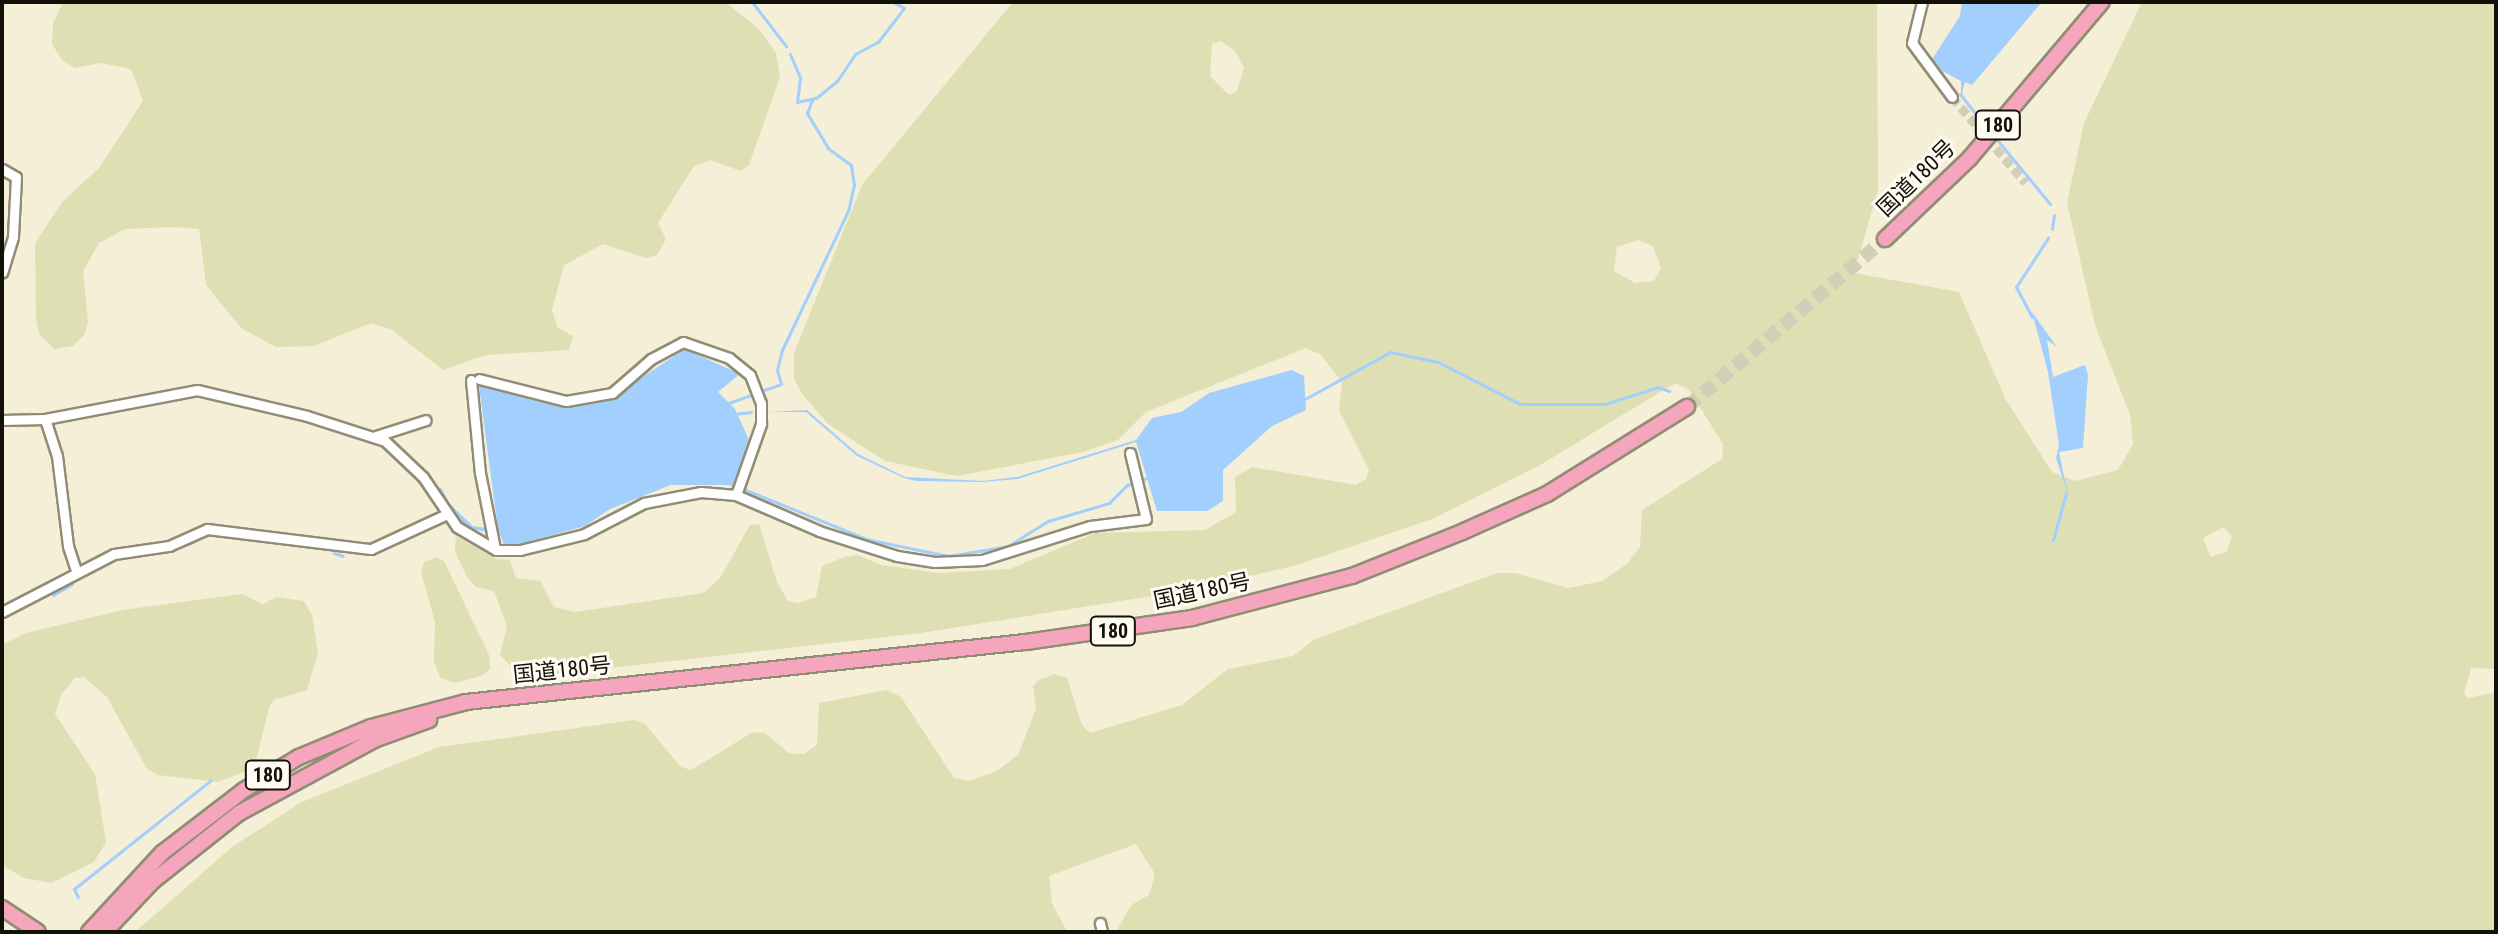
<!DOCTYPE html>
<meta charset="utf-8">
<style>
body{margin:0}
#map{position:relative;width:2498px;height:934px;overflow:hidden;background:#f4efd6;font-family:"Roboto Condensed","Noto Sans JP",sans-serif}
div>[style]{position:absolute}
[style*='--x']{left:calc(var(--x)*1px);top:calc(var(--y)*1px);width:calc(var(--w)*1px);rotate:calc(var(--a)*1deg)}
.green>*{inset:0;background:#dee0b3}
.water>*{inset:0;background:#a2cffe}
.stream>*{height:3px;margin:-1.5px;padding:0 1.5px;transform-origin:1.5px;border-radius:1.5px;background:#a2cffe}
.minor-tunnel>*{height:9px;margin-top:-4.5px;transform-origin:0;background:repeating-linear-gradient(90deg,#d2ceb7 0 9px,transparent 0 13.5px)}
.trunk-tunnel>*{height:14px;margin-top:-7px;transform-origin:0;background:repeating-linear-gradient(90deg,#d2ceb7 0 14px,transparent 0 21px)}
.roads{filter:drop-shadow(2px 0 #918c75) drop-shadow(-2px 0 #918c75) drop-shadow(0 2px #918c75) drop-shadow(0 -2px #918c75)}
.minor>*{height:9px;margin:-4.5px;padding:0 4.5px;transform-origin:4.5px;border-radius:4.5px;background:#fff}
.trunk>*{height:14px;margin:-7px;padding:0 7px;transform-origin:7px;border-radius:7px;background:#f6a6bc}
span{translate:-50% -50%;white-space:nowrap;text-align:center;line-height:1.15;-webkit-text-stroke:6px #fefcf2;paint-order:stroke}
.shield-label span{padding:2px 6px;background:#fefcf2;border:2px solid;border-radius:6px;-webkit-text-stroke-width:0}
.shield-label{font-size:20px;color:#121108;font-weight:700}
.street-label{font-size:22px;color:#121108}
.frame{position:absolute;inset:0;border:4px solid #121108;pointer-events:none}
</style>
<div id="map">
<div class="green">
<div style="clip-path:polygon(63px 2px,725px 2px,758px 28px,776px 53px,780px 77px,749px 165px,741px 171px,710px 160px,694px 166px,658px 223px,666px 239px,657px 255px,646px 258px,603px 244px,564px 265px,552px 310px,558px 328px,573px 336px,569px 350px,486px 355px,443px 370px,392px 330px,371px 323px,314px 346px,276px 347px,241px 328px,206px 285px,199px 229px,172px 227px,125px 229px,99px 243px,83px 271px,88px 323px,84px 335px,73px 346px,54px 349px,39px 334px,36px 318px,35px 243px,63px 201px,99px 168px,143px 101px,131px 69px,101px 63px,75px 68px,62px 60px,52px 44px,53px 23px)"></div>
<div style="clip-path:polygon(evenodd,1013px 2px,1877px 2px,1878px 190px,1854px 273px,1959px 292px,2006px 400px,2052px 472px,2075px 481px,2118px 470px,2133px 444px,2130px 415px,2095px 325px,2067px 203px,2084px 123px,2142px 2px,2496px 2px,2496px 669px,2471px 668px,2464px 694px,2468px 698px,2496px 692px,2496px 932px,1116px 932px,1131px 905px,1149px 895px,1155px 874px,1136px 844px,1049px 876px,1052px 903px,1067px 932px,135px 932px,232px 847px,302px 802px,439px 747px,634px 720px,645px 724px,681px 767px,691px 770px,753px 732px,765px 733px,789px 753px,804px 754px,817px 745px,819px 703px,887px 690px,901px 697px,954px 778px,970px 781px,997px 771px,1018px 755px,1036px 709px,1033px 686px,1039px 680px,1055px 674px,1067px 678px,1082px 725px,1090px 733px,1182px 705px,1228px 669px,1293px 656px,1315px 639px,1497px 573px,1516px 573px,1568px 588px,1602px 581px,1627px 564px,1640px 547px,1642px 510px,1722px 459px,1723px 444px,1689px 390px,1675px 383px,1537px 467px,1435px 518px,1294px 566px,1177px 592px,921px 633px,521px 678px,500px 655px,507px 626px,494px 591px,476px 587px,467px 577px,455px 552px,456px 536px,496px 559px,510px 560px,516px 578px,540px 581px,554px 607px,575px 612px,703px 593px,720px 578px,750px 525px,759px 524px,777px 582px,788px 601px,799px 603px,816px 597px,822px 566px,844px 557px,857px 555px,882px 565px,939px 573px,1010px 569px,1095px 533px,1205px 530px,1236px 512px,1235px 477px,1252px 467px,1356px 485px,1366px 479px,1369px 470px,1339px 410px,1342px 382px,1321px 355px,1306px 348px,1146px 412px,1118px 440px,1083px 452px,957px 476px,885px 461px,828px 424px,802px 394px,794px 379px,794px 353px,862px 185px,1013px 2px,1221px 41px,1235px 51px,1244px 68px,1237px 91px,1229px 95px,1210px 76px,1212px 44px,1221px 41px,1013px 2px,1638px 240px,1653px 246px,1661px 268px,1654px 281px,1635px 283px,1614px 271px,1617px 247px,1638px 240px,1013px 2px,2223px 527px,2232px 536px,2227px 551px,2211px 557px,2203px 538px,2223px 527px)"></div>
<div style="clip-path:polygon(437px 557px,444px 561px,489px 655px,490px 669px,481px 676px,454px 683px,440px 677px,434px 662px,435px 622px,421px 572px,424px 562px)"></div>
<div style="clip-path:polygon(242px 594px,263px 604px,277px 597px,304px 601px,312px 615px,318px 653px,307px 690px,274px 700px,269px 707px,256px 761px,246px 771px,218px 782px,158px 775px,147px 769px,107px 697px,84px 677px,75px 678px,61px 695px,55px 714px,95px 774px,106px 842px,94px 862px,51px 883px,24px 878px,2px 865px,2px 645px,26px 633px,122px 610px)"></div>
</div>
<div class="water">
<div style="clip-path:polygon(1962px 2px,2042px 2px,1972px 85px,1965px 82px,1961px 97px,1961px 81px,1929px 64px,1960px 16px)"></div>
<div style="clip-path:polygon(2032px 312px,2057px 347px,2047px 340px,2053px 377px,2085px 365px,2088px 375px,2083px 448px,2059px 452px,2068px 495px,2056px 458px,2059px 445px,2048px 372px)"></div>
<div style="clip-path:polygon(685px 349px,740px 374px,718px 392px,735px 409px,750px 442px,733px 485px,671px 485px,610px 509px,585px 526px,517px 545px,504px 545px,500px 534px,471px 529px,453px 515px,451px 505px,473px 526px,498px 530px,479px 386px,561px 407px,606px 401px)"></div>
<div style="clip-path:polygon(1292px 370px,1304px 376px,1306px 410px,1272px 426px,1223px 470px,1223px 501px,1207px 511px,1157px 511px,1136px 442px,1018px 479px,983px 482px,916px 481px,904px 478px,857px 456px,806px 412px,767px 412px,807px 410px,858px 454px,905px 477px,983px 481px,1017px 477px,1136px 440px,1152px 418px,1181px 412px,1209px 393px)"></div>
</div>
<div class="stream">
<div style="--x:752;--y:2;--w:56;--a:52.3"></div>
<div style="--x:790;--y:54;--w:26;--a:67"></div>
<div style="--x:800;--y:78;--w:24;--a:97"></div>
<div style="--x:797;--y:102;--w:19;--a:-12"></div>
<div style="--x:816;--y:98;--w:27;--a:-39"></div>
<div style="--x:837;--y:81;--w:32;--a:-56"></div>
<div style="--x:855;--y:54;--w:26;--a:-28"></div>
<div style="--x:878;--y:42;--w:43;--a:-52.6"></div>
<div style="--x:904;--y:8;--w:13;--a:-151"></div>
<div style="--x:1960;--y:94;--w:47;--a:51.9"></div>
<div style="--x:1994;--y:136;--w:88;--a:50.5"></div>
<div style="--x:2052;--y:229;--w:14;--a:-82"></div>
<div style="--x:2032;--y:317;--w:34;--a:-118"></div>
<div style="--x:2016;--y:287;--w:59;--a:-56.9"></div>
<div style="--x:764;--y:390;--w:18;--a:-19"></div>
<div style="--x:781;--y:384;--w:15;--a:-106"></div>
<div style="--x:777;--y:370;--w:21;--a:-76"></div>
<div style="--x:782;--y:350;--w:154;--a:-64.6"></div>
<div style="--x:848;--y:211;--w:27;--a:-77"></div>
<div style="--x:854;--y:185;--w:20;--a:-99"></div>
<div style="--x:851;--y:165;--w:29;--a:-144"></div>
<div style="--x:828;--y:148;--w:41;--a:-121"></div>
<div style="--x:807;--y:113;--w:14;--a:-69"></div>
<div style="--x:1305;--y:399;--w:97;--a:-28.9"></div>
<div style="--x:1390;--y:352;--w:49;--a:11.8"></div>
<div style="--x:1438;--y:362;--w:92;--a:27.1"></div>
<div style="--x:1520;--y:404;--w:85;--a:0"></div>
<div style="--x:1605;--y:404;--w:56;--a:-17.8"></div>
<div style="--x:1658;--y:387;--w:12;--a:20"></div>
<div style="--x:726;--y:404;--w:29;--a:-20"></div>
<div style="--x:735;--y:414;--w:16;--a:-7"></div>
<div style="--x:729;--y:483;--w:148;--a:22.2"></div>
<div style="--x:866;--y:539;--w:84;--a:11.7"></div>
<div style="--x:948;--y:556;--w:61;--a:-9.5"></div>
<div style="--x:1008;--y:546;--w:47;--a:-32"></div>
<div style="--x:1048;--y:521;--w:64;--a:-16.4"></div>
<div style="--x:1109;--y:503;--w:25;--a:-45"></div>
<div style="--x:1127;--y:485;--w:21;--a:-19"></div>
<div style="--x:440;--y:489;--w:15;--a:62"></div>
<div style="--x:2053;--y:540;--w:49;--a:-74.5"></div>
<div style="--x:188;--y:544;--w:5;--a:-22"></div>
<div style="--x:334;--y:553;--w:9;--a:18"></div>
<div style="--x:53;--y:595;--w:22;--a:-30"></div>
<div style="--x:78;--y:897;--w:9;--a:-117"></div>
<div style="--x:74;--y:889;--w:175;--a:-38.5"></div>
</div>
<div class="minor-tunnel">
<div style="--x:1952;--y:97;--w:113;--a:49.3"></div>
</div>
<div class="trunk-tunnel">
<div style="--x:1687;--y:407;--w:260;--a:-40.3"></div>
</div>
<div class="roads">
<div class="minor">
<div style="--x:1922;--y:2;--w:42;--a:103.7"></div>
<div style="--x:1912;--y:43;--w:67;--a:53.5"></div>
<div style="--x:2;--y:169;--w:16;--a:30"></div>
<div style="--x:16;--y:177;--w:60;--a:92.9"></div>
<div style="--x:13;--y:237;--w:37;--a:107"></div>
<div style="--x:479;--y:379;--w:90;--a:14.2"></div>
<div style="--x:566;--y:401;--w:47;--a:-9.9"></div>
<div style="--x:612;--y:393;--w:52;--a:-41.1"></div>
<div style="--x:651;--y:359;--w:36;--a:-28"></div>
<div style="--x:683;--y:342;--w:49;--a:19.2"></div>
<div style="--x:729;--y:358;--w:27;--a:39"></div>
<div style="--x:750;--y:375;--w:30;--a:69"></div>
<div style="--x:761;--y:403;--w:21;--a:90"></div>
<div style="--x:761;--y:424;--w:75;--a:109.4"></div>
<div style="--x:471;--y:380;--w:93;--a:84.5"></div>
<div style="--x:480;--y:473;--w:77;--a:78.8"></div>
<div style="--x:45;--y:419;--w:39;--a:72"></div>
<div style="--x:57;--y:456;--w:91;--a:83"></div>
<div style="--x:68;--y:546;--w:26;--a:72"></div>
<div style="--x:2;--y:420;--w:43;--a:-1.3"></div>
<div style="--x:45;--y:419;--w:155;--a:-10.8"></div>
<div style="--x:197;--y:390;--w:113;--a:13.3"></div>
<div style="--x:307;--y:416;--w:82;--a:17.8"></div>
<div style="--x:385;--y:441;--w:52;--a:43.5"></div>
<div style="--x:423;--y:477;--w:60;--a:55.8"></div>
<div style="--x:457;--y:527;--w:45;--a:30.5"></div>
<div style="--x:496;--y:550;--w:24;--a:0"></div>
<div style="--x:520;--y:550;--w:66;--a:-14"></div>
<div style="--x:584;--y:534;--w:68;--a:-27.3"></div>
<div style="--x:644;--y:503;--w:58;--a:-10.9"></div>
<div style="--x:701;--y:492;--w:35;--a:5"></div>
<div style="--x:736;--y:495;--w:90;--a:23.4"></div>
<div style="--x:819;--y:531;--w:82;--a:17.8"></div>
<div style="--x:897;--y:556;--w:38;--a:9"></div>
<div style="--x:935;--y:562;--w:47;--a:-2.4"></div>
<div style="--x:982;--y:560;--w:113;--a:-17.5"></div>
<div style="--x:1090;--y:526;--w:56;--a:-7.1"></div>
<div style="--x:1146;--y:519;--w:68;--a:-103.6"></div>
<div style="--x:376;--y:436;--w:52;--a:-17.7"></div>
<div style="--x:2;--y:612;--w:126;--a:-27.4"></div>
<div style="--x:114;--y:554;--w:56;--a:-8.3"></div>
<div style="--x:169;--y:546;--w:42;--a:-24.1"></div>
<div style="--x:207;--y:529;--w:165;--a:7"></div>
<div style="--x:371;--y:549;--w:81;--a:-24.7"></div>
<div style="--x:1100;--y:923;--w:9;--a:77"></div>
</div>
<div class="trunk">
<div style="--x:1885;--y:239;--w:117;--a:-43.6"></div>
<div style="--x:1970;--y:158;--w:204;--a:-49.8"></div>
<div style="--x:2;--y:908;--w:43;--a:33.7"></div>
<div style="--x:89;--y:932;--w:108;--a:-47.3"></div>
<div style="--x:162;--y:853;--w:103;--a:-37.5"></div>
<div style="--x:244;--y:790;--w:64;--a:-31"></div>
<div style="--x:299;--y:757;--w:78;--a:-22.6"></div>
<div style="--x:371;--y:727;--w:98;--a:-14.7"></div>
<div style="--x:466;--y:702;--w:563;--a:-6.12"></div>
<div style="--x:1026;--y:642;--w:168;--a:-8.2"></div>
<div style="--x:1192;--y:618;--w:165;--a:-14.7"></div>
<div style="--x:1352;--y:576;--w:118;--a:-21.8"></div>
<div style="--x:1462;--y:532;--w:93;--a:-24.1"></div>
<div style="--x:1547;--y:494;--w:165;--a:-31.9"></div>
<div style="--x:105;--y:932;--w:70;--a:-46.7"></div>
<div style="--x:153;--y:881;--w:110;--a:-38.3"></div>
<div style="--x:239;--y:813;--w:153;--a:-28.4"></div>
<div style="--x:374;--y:740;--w:59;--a:-20"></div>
</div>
</div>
<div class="shield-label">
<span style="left:1998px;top:125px">180</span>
<span style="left:1113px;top:631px">180</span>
<span style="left:268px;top:775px">180</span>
</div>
<div class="street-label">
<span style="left:1916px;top:178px;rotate:-44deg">国道180号</span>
<span style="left:1202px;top:591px;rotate:-12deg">国道180号</span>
<span style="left:562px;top:670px;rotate:-6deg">国道180号</span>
</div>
<div class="frame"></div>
</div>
